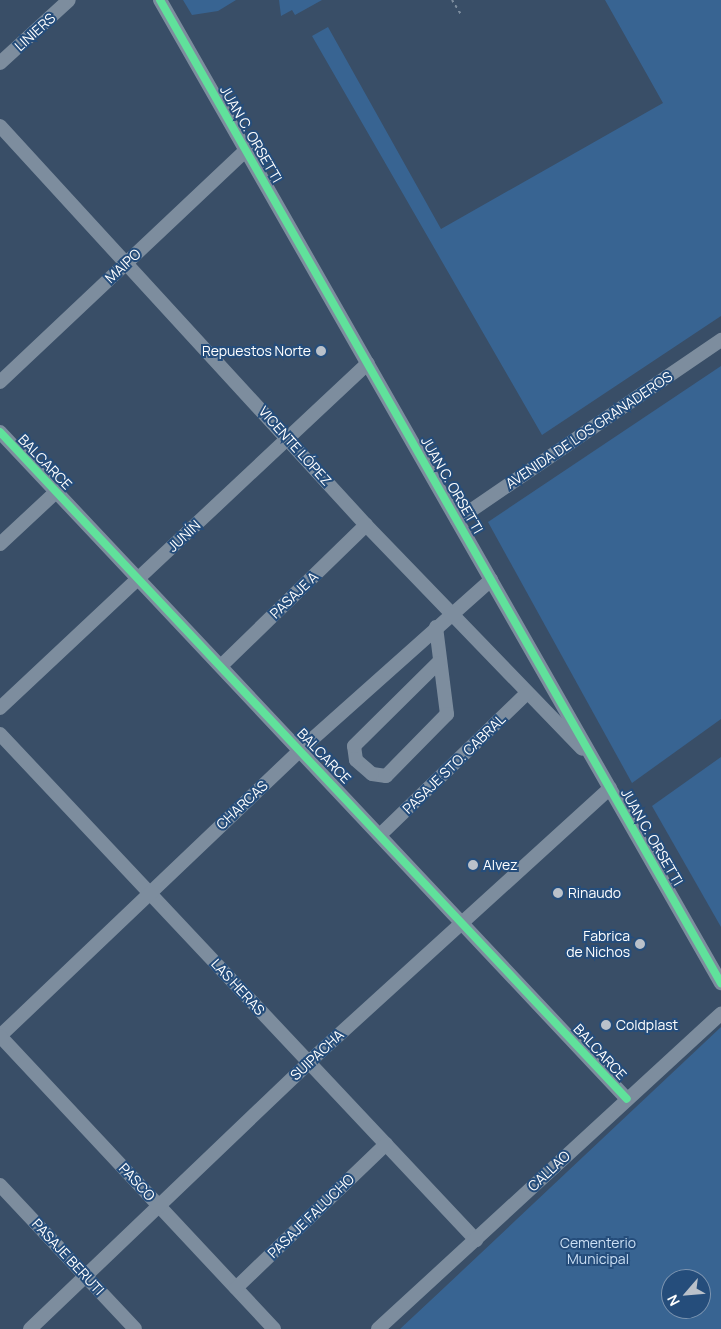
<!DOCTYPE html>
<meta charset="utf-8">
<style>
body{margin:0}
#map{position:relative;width:721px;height:1329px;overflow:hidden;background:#394e67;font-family:Manrope,sans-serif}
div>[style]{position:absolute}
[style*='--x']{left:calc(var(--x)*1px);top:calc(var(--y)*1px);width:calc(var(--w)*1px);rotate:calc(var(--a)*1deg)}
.green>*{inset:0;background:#386492}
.path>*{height:2px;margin-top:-1px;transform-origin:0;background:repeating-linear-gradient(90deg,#7d8d9e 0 2.5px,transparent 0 6.5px)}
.minor>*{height:14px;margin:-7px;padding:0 7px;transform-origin:7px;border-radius:7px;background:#7d8d9e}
.cycleway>*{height:8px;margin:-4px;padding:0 4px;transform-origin:4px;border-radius:4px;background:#60e19b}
.dots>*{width:14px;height:14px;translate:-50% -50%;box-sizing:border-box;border:2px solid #254d7b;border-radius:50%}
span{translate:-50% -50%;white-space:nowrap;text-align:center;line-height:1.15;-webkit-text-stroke:4px #254d7b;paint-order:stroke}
.street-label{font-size:14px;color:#fff}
.poi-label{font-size:14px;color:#fff}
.right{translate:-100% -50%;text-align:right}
.left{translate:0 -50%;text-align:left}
.park-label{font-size:14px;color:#cbdff4}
.north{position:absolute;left:661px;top:1269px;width:50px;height:50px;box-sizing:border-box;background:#254d7b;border:1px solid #7c94b0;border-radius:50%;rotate:243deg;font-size:14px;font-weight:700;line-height:20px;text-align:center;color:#fff}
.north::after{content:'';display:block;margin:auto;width:18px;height:22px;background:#bac1ca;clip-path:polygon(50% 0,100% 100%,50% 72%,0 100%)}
</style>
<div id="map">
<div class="green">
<div style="clip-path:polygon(183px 0,236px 0,218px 11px,192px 15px)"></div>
<div style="clip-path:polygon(279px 0,322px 0,295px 15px,292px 10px,281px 16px)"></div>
<div style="clip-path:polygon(605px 0,721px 0,721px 316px,542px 435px,312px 36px,328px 27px,441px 229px,663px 103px)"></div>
<div style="clip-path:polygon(721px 366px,721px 719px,632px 783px,488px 522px)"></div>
<div style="clip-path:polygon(721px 757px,721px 927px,652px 806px)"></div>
<div style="clip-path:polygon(evenodd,721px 1027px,721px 1329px,400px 1329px,446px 1286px,721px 1027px,671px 1279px,701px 1279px,701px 1309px,671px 1309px,671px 1279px)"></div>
</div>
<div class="path">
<div style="--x:452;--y:0;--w:19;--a:58"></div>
</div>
<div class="minor">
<div style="--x:160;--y:0;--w:1132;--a:60.29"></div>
<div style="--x:0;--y:63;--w:93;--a:-42.4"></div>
<div style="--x:0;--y:126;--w:541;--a:47.47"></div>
<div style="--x:366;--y:525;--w:311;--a:46"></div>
<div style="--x:0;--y:382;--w:338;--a:-43.3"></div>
<div style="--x:0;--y:432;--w:915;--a:46.77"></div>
<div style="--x:457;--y:520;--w:320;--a:-34.3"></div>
<div style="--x:0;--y:544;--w:78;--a:-42.9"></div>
<div style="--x:436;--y:627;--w:88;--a:82.8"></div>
<div style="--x:447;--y:714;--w:87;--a:134.5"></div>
<div style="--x:386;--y:776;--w:14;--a:-172"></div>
<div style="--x:372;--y:774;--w:21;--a:-139"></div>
<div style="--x:356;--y:760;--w:14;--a:-98"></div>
<div style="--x:354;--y:746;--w:118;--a:-44.7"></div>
<div style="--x:222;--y:665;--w:201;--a:-44.2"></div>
<div style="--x:0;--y:708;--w:504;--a:-43.15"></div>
<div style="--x:0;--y:734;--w:695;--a:46.75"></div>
<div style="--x:381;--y:834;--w:203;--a:-44"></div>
<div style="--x:0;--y:1036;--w:414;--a:-43.6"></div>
<div style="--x:300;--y:750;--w:256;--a:-41.7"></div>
<div style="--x:0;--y:1036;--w:401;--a:46.9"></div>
<div style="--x:0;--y:1185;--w:197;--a:46.8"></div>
<div style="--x:236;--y:1288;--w:208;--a:-43.8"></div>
<div style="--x:30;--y:1329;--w:386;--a:-43.7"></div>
<div style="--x:309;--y:1062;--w:407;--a:-42.3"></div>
<div style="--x:378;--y:1329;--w:466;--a:-42.6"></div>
</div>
<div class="cycleway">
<div style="--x:160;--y:0;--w:1132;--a:60.29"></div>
<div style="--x:0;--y:432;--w:915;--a:46.77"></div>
</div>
<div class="dots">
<div style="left:321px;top:351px;background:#bac1ca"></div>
<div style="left:473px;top:865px;background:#bac1ca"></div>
<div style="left:558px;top:893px;background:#bac1ca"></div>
<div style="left:640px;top:944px;background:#bac1ca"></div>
<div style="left:606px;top:1025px;background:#bac1ca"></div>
</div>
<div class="street-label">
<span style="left:35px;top:32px;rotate:-42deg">LINIERS</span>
<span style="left:251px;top:134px;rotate:60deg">JUAN C. ORSETTI</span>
<span style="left:123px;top:266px;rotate:-43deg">MAIPO</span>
<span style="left:589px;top:430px;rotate:-34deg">AVENIDA DE LOS GRANADEROS</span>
<span style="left:295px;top:446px;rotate:48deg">VICENTE LÓPEZ</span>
<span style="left:45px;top:462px;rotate:46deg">BALCARCE</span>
<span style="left:452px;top:485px;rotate:60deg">JUAN C. ORSETTI</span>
<span style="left:184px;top:536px;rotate:-43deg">JUNÍN</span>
<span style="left:294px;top:595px;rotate:-44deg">PASAJE A</span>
<span style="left:324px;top:756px;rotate:46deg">BALCARCE</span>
<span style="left:454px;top:764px;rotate:-44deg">PASAJE STO. CABRAL</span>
<span style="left:242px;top:805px;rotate:-43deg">CHARCAS</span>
<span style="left:652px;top:837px;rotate:60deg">JUAN C. ORSETTI</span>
<span style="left:238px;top:987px;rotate:47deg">LAS HERAS</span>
<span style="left:600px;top:1052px;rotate:47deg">BALCARCE</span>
<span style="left:317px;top:1055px;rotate:-43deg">SUIPACHA</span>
<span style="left:549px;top:1171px;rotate:-43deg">CALLAO</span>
<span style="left:137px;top:1182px;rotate:47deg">PASCO</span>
<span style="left:311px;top:1216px;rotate:-44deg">PASAJE FALUCHO</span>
<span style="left:68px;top:1257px;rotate:47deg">PASAJE BERUTI</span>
</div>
<div class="poi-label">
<span class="right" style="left:311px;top:351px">Repuestos Norte</span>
<span class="left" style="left:483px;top:865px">Alvez</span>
<span class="left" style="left:568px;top:893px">Rinaudo</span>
<span class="right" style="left:630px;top:944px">Fabrica<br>de Nichos</span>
<span class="left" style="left:616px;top:1025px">Coldplast</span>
</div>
<div class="park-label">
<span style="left:598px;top:1251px">Cementerio<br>Municipal</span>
</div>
<div class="north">N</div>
</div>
